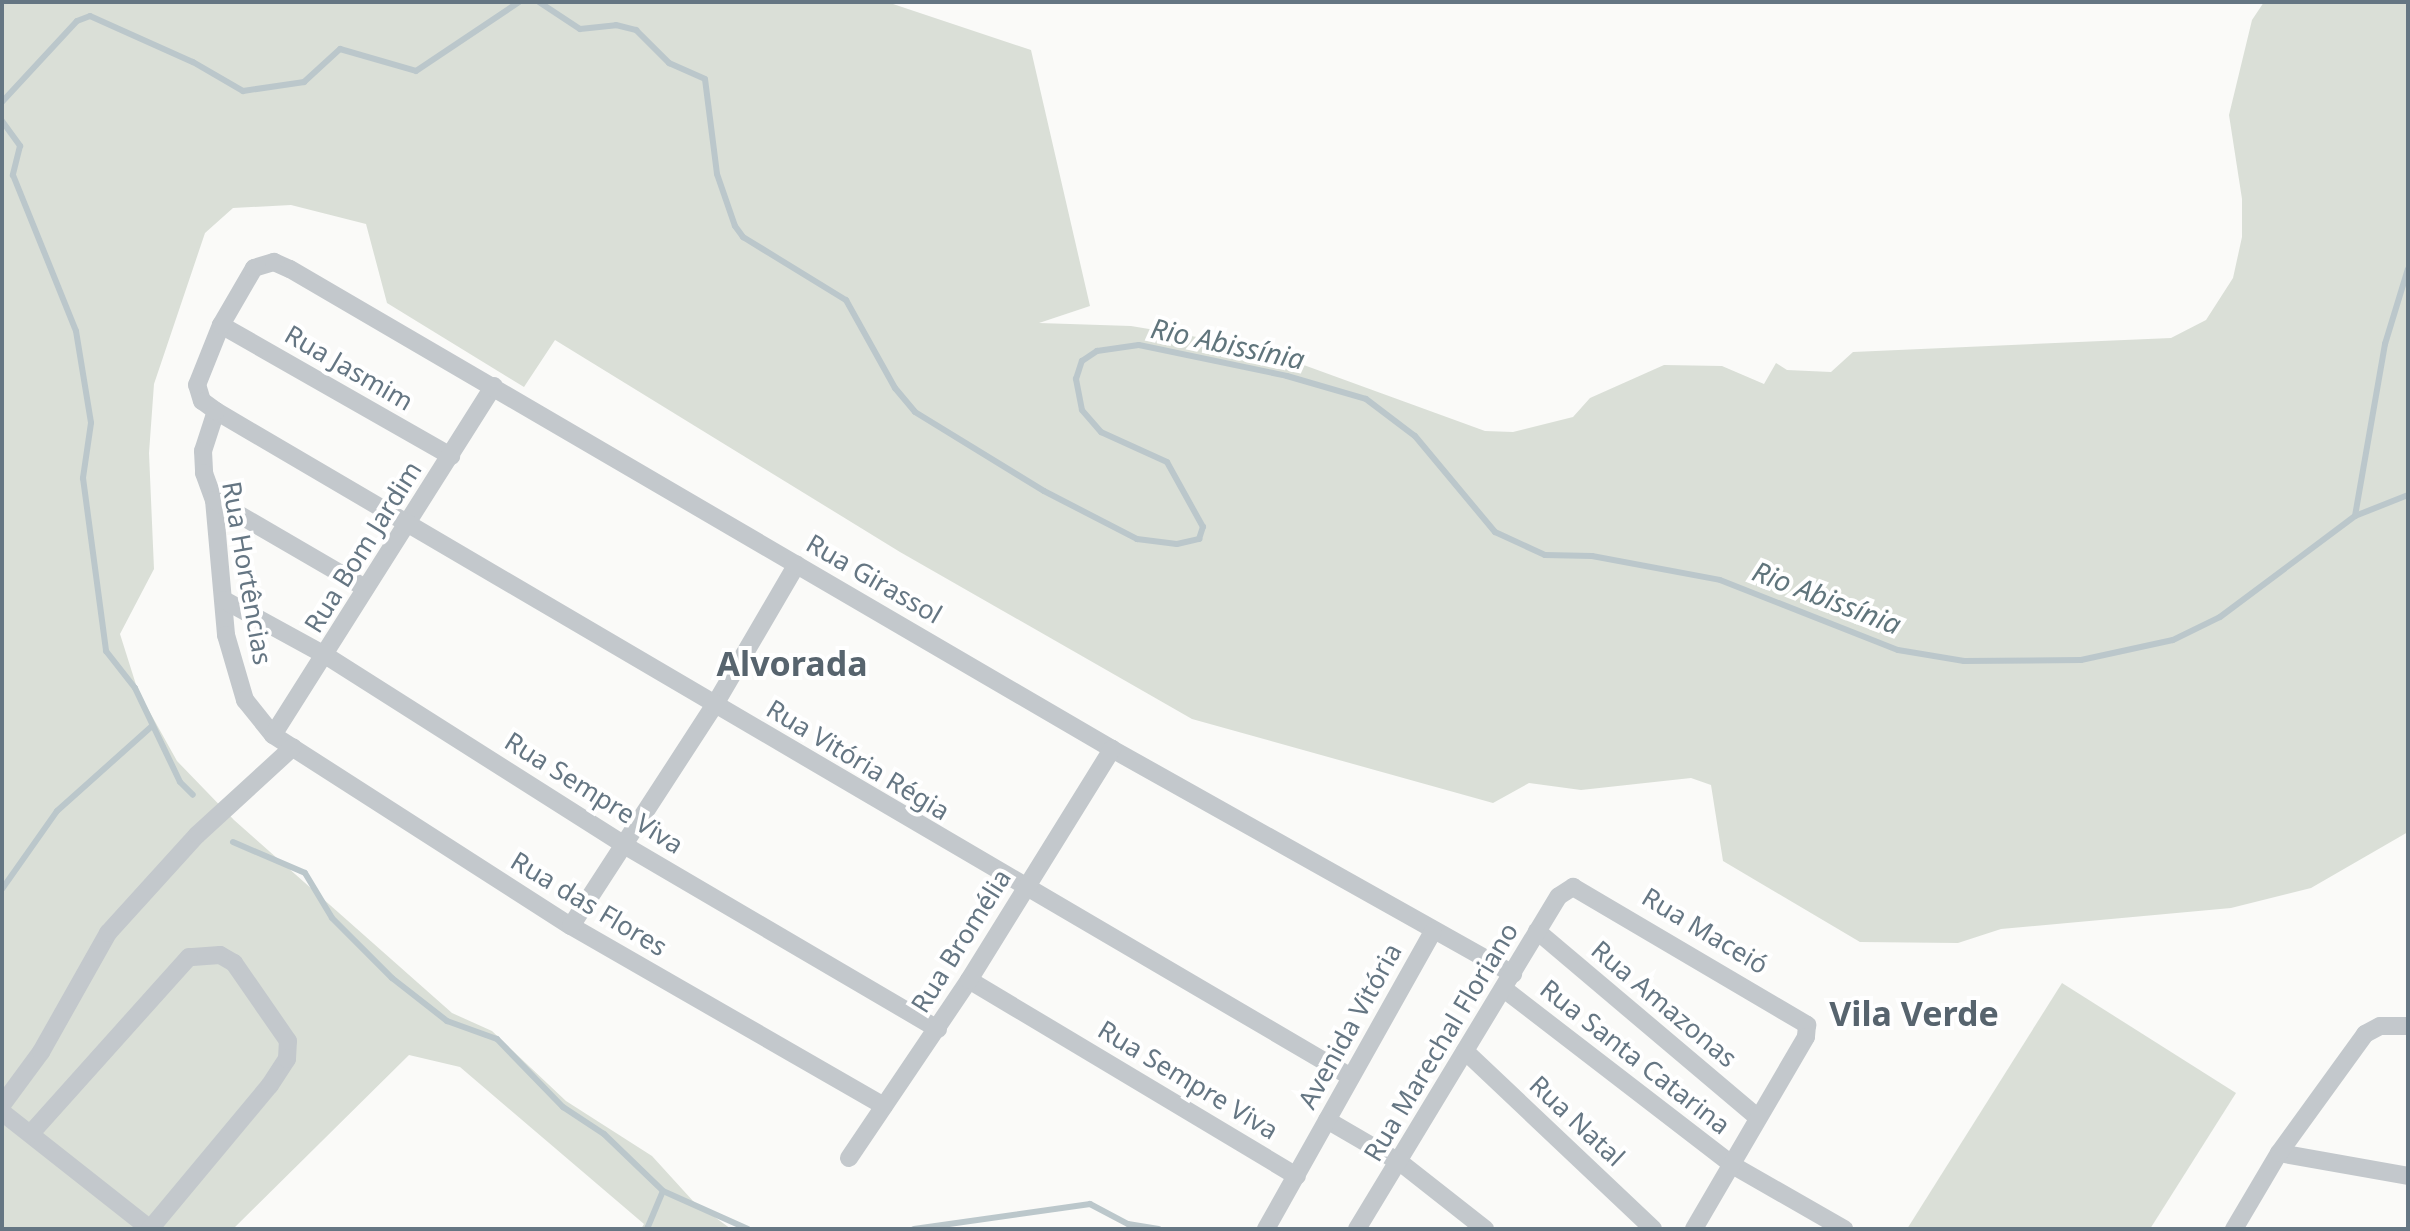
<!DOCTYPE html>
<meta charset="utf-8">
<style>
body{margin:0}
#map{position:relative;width:2410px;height:1231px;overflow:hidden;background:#fafaf8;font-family:"Noto Sans",sans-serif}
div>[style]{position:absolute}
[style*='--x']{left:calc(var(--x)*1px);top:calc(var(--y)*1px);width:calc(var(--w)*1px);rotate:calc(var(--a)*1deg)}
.green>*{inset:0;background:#dadfd7}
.stream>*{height:6px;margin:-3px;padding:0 3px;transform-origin:3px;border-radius:3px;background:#bbc7cb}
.street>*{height:18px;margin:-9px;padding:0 9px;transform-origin:9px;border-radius:9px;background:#c3c8cc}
span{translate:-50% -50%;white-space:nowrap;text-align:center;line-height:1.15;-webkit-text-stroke:8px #fff;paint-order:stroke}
.street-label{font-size:26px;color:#657683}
.water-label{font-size:28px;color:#60757c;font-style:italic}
.district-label{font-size:34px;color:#57646e;font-weight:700}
.frame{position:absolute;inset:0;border:4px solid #657683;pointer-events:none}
</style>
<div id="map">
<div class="green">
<div style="clip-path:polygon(2px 2px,887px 2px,1031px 50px,1090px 306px,1039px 323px,1131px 326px,1197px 337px,1279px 356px,1485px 431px,1513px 432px,1573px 417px,1590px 398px,1664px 365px,1722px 366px,1764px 384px,1776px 363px,1787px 370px,1831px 372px,1853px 352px,2171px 338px,2206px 320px,2233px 278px,2242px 237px,2242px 199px,2229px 115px,2252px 20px,2264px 2px,2408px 2px,2408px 832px,2311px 888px,2231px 908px,2001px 929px,1958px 943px,1860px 942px,1723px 861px,1711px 785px,1691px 778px,1581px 790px,1529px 783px,1493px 803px,1192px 719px,900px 552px,555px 340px,524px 387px,387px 303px,366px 224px,291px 205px,233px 208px,205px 233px,154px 384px,149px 453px,154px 569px,120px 634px,138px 691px,177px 761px,234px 820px,452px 1013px,492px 1031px,566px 1101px,652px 1156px,693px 1201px,731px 1229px,641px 1229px,644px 1224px,460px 1067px,409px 1055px,233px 1229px,2px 1229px)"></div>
<div style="clip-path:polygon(2062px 983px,2236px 1093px,2150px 1229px,1907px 1229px)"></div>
</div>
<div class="stream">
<div style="--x:539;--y:2;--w:49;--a:33.4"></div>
<div style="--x:580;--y:29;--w:36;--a:-6"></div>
<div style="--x:616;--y:25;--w:21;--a:14"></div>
<div style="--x:636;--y:30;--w:47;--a:45"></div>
<div style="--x:669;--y:63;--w:39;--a:24"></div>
<div style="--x:705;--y:79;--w:96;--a:82.8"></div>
<div style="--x:717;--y:174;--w:55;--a:70.9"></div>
<div style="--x:735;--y:226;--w:14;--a:54"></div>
<div style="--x:743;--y:237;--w:121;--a:31.5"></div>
<div style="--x:846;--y:300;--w:101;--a:60.9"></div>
<div style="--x:895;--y:388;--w:31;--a:50"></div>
<div style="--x:915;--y:412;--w:151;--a:31.5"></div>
<div style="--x:1044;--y:491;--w:105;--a:27.3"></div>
<div style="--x:1137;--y:539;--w:40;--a:7.1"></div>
<div style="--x:1177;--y:544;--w:23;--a:-13"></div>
<div style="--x:1199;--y:539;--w:13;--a:-72"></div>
<div style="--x:1203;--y:527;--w:74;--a:-119"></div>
<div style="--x:1167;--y:462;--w:72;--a:-155.6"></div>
<div style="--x:1101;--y:432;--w:29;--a:-131"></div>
<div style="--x:1082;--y:410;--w:32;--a:-101"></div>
<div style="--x:1076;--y:379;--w:19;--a:-72"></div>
<div style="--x:1082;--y:361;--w:18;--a:-34"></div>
<div style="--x:1097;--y:351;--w:42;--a:-8.1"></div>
<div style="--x:1139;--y:345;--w:151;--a:11.8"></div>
<div style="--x:1287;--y:376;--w:82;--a:16.2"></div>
<div style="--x:1366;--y:399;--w:61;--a:37.1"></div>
<div style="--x:1415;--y:436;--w:125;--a:50.2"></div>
<div style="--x:1495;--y:532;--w:55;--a:24.7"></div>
<div style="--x:1545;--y:555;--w:47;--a:1.2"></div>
<div style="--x:1592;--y:556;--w:130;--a:10.6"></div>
<div style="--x:1720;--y:580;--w:191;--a:21.5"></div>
<div style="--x:1898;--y:650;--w:67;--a:9.5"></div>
<div style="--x:1964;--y:661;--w:117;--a:-0.5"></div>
<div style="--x:2081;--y:660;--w:94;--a:-12.3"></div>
<div style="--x:2173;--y:640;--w:52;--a:-26.1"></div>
<div style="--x:2220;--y:617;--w:169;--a:-36.8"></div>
<div style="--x:2355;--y:516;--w:57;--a:-21.6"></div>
<div style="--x:2;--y:102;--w:110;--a:-47.2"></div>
<div style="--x:77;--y:21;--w:14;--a:-21"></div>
<div style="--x:90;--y:16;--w:113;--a:24.1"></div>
<div style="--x:193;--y:62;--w:58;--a:30.1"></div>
<div style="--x:243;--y:91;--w:62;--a:-8.4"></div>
<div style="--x:304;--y:82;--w:49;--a:-42.5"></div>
<div style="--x:340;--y:49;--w:79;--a:16.1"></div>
<div style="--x:416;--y:71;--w:124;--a:-33.8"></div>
<div style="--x:2;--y:121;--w:31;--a:54"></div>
<div style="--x:20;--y:146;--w:30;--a:104"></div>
<div style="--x:13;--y:175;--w:168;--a:68"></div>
<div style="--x:76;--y:331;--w:93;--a:80.7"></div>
<div style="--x:91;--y:423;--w:56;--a:98.3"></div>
<div style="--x:83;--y:478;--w:175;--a:82.4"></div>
<div style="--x:106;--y:651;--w:47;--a:51.9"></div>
<div style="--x:135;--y:688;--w:104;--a:64.4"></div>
<div style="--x:180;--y:782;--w:18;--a:45"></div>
<div style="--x:2355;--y:516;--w:175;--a:-80.1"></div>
<div style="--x:2385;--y:344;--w:78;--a:-73"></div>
<div style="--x:233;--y:842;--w:78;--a:23.3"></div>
<div style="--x:305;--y:873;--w:52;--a:59"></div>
<div style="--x:332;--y:918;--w:85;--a:45"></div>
<div style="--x:392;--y:978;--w:70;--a:38"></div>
<div style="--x:447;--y:1021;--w:53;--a:19.8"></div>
<div style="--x:497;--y:1039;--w:95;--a:45.9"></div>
<div style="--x:563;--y:1107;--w:49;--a:33.4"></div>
<div style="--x:604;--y:1134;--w:82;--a:44"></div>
<div style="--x:663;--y:1191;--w:93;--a:24.1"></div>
<div style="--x:2;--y:889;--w:95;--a:-54.8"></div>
<div style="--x:57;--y:811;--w:126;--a:-41.8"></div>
<div style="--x:647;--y:1229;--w:41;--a:-67.2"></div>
<div style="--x:914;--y:1229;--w:178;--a:-8.1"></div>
<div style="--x:1090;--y:1204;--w:43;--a:27.8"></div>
<div style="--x:1128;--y:1224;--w:31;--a:9"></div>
</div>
<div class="street">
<div style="--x:221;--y:325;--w:265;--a:29.7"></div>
<div style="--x:216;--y:411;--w:42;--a:108"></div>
<div style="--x:203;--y:451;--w:22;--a:87"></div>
<div style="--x:204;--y:473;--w:29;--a:70"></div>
<div style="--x:214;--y:500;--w:136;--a:84.9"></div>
<div style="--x:226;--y:635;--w:68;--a:73.7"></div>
<div style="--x:245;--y:700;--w:45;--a:51.3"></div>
<div style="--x:273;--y:735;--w:354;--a:32.7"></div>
<div style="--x:571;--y:926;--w:361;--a:29.9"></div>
<div style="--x:214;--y:500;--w:175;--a:30.2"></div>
<div style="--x:224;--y:600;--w:115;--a:28.6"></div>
<div style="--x:325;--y:655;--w:354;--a:32.4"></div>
<div style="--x:624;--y:845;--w:364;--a:30.4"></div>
<div style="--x:273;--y:735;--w:413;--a:-57.7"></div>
<div style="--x:571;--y:926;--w:262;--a:-57"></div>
<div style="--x:714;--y:706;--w:164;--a:-59.7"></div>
<div style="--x:1537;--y:931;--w:288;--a:40.2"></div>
<div style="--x:969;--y:980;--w:382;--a:30.9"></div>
<div style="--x:1504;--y:989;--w:290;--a:37.6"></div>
<div style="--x:1734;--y:1166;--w:127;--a:29.8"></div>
<div style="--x:1465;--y:1051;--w:259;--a:43.4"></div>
<div style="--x:1351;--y:1077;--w:1316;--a:-149.6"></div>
<div style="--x:216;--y:411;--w:17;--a:-144"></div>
<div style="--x:202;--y:401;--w:17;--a:-107"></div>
<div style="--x:197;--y:385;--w:65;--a:-68.2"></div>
<div style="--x:221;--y:325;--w:66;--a:-59.9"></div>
<div style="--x:254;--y:268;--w:21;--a:-17"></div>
<div style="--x:274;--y:262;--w:17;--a:24"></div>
<div style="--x:290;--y:269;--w:952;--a:30.28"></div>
<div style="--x:1112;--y:749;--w:460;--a:29.3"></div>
<div style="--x:2;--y:1105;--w:66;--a:-53.7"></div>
<div style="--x:41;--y:1052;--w:137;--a:-60.6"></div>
<div style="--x:108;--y:933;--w:132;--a:-47.8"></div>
<div style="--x:197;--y:835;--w:130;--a:-42.5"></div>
<div style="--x:2;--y:1112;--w:189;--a:38.3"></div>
<div style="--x:150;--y:1229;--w:187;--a:-50.2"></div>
<div style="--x:270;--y:1085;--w:31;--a:-57"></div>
<div style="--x:287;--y:1059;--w:18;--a:-87"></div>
<div style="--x:288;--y:1041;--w:95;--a:-124.7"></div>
<div style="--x:234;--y:963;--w:16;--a:-150"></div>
<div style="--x:220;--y:955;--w:31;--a:176"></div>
<div style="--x:189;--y:957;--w:237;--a:131.9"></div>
<div style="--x:1327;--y:1120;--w:86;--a:30.2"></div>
<div style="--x:1401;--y:1163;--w:107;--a:38.2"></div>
<div style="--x:2279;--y:1153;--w:131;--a:10.1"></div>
<div style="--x:849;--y:1158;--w:215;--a:-56"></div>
<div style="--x:969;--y:980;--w:272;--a:-58.2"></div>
<div style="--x:1266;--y:1229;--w:341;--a:-60.7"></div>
<div style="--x:1357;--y:1229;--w:389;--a:-58.8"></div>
<div style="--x:1559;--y:896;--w:17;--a:-33"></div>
<div style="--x:1573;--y:887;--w:272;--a:30.5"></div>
<div style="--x:1807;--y:1025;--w:12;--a:95"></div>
<div style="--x:1806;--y:1037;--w:222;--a:120.3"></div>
<div style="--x:2234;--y:1229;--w:88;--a:-59.4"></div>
<div style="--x:2279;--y:1153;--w:147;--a:-54.1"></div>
<div style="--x:2365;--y:1034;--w:17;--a:-28"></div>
<div style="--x:2380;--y:1026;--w:28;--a:0"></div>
</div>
<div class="street-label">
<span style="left:349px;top:368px;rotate:30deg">Rua Jasmim</span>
<span style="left:363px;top:547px;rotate:-58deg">Rua Bom Jardim</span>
<span style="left:247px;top:573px;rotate:80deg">Rua Hortências</span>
<span style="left:874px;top:579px;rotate:30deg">Rua Girassol</span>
<span style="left:858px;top:760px;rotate:31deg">Rua Vitória Régia</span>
<span style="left:594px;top:793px;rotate:32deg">Rua Sempre Viva</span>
<span style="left:589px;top:904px;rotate:31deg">Rua das Flores</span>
<span style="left:1705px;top:931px;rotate:31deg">Rua Maceió</span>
<span style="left:961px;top:941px;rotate:-58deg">Rua Bromélia</span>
<span style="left:1664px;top:1004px;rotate:40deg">Rua Amazonas</span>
<span style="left:1350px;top:1026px;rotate:-61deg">Avenida Vitória</span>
<span style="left:1441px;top:1042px;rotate:-59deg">Rua Marechal Floriano</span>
<span style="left:1635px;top:1057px;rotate:38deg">Rua Santa Catarina</span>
<span style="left:1188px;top:1080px;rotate:31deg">Rua Sempre Viva</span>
<span style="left:1577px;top:1121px;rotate:43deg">Rua Natal</span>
</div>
<div class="water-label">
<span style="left:1228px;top:343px;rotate:12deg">Rio Abissínia</span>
<span style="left:1827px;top:597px;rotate:21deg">Rio Abissínia</span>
</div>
<div class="district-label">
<span style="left:792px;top:664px">Alvorada</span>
<span style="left:1914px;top:1014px">Vila Verde</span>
</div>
<div class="frame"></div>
</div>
